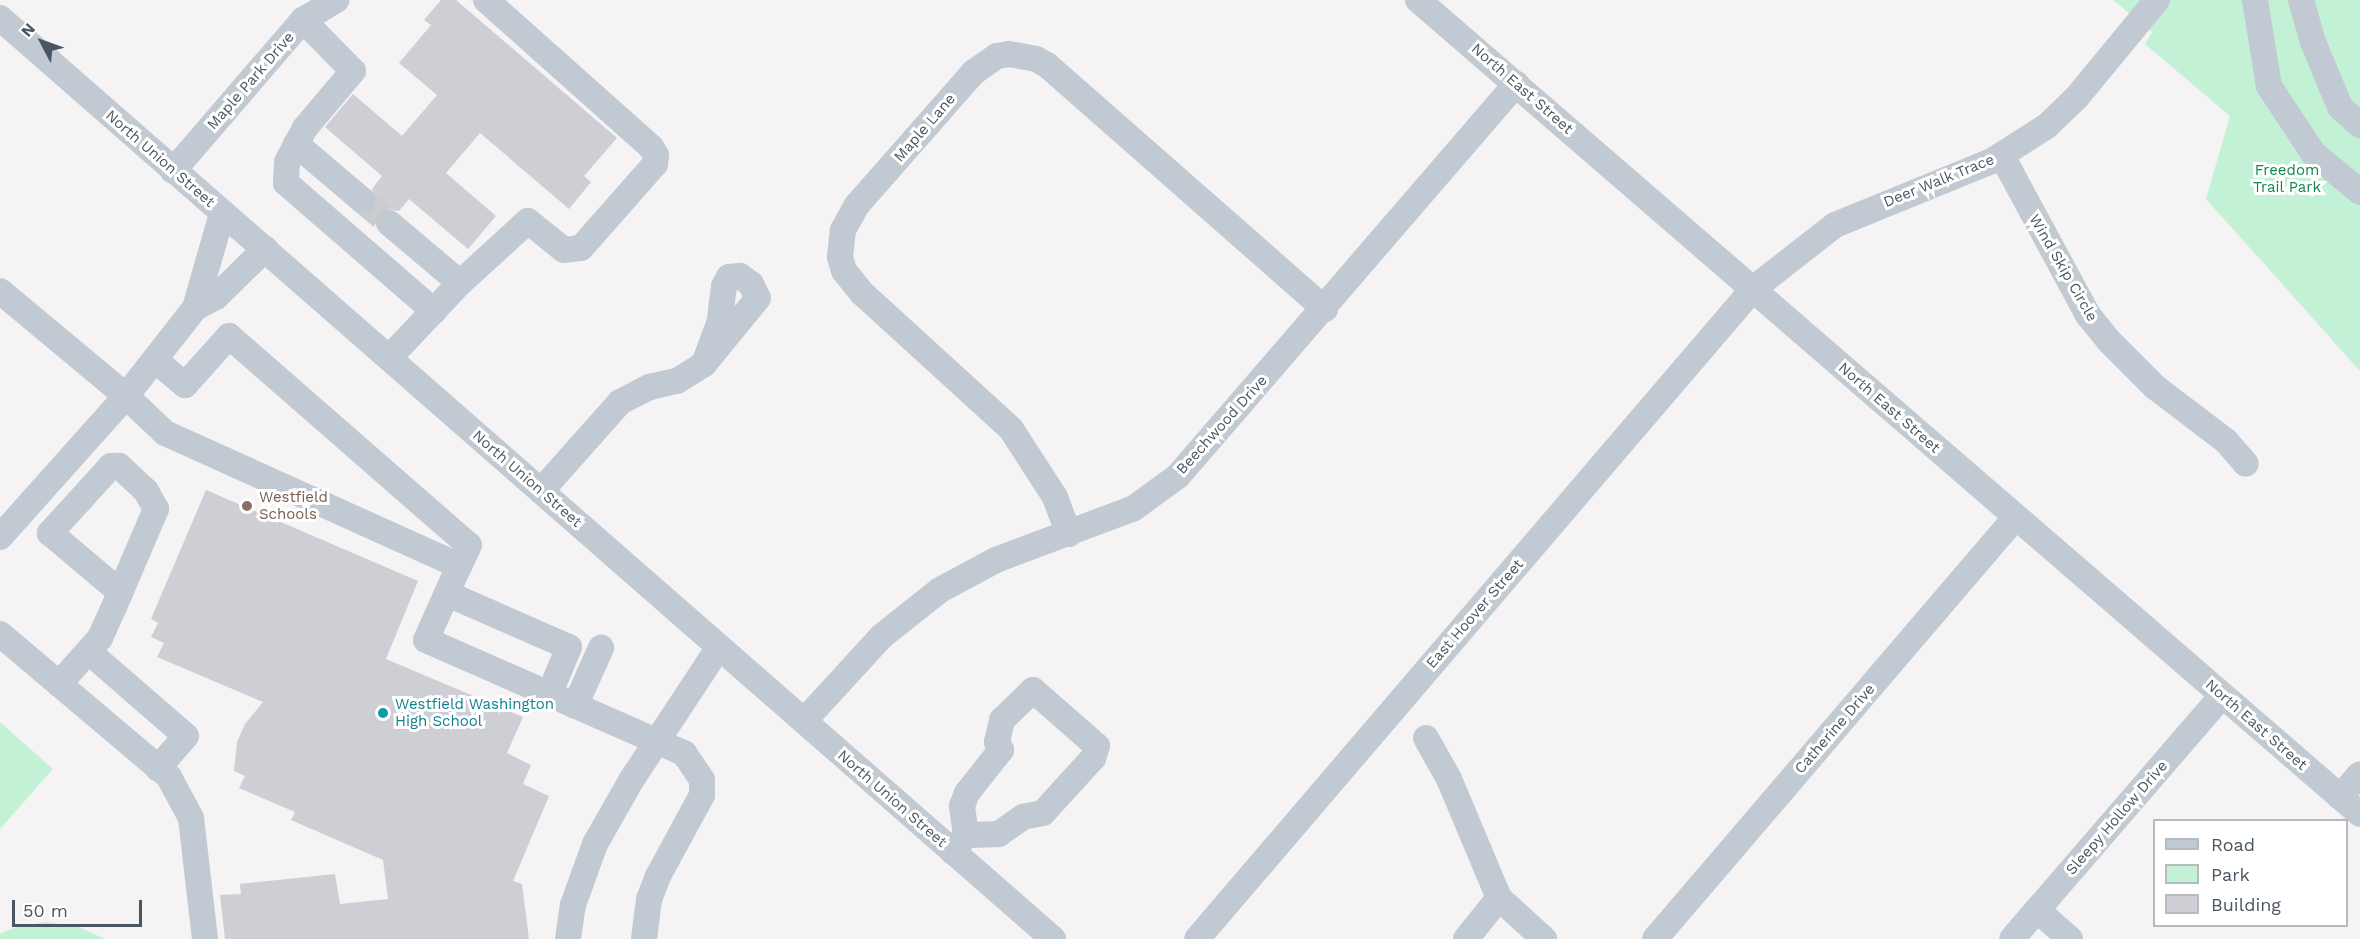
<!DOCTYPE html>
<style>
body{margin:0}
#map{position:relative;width:2360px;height:939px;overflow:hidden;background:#f5f3f3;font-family:"Work Sans",sans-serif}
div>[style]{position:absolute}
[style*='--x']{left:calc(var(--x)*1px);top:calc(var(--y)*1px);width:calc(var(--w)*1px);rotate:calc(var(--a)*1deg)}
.green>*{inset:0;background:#c3f1d5}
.building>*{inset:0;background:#cdcfd5}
.minor-tunnel>*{height:26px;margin-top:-13px;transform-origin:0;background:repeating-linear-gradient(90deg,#caccce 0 26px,transparent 0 39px)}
.minor>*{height:26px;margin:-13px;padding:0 13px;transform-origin:13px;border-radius:13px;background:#c1cad2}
.dots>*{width:16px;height:16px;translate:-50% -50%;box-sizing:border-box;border:3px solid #fff;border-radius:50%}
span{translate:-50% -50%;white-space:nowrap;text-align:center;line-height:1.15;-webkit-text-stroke:6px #fff;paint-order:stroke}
.street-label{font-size:15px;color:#4a5661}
.park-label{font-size:15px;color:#17864f}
.education-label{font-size:15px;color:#785e54}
.left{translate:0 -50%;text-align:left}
.culture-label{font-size:15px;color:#0d838f}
.legend{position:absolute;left:2153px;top:819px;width:195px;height:108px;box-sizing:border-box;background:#fff;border:2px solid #b7bbc0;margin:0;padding:8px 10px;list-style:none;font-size:18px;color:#4a5661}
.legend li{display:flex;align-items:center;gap:12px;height:30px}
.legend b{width:30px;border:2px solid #b7bbc0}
.north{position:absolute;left:12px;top:12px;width:60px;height:60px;-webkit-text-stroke:4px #fff;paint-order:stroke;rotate:311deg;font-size:16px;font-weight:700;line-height:24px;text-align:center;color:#4a5661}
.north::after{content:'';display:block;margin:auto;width:21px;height:27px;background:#4a5661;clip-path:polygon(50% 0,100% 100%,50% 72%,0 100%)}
.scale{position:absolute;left:12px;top:900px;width:130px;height:27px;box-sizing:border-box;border:3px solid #4a5661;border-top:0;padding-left:8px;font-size:18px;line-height:21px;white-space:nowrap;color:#4a5661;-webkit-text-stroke:4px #fff;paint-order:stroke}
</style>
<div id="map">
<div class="green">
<div style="clip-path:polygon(2113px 0,2360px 0,2360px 371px,2206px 199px,2230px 116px,2145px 44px,2152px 32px)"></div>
<div style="clip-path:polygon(0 722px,53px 769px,0 829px)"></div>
<div style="clip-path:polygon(46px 922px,79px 927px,105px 939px,0 939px,0 934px,13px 928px)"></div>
</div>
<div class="building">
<div style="clip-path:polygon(441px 0,456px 0,617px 138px,584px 176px,591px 182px,569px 209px,480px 133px,446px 173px,496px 216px,468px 249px,409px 199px,399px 211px,383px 209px,374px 222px,366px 214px,377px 203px,372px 189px,382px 176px,325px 127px,353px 94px,402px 136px,437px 95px,399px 63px,431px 25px,424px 20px)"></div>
<div style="clip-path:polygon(206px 490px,418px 581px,386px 659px,523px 717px,507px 753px,531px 765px,523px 784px,549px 796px,513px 881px,522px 884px,529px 939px,225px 939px,220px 895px,241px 894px,240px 884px,335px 874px,340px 904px,388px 899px,383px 860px,291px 820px,295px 812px,239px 788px,245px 776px,234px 771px,237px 742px,245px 724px,263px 702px,157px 657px,164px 643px,151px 637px,158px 623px,151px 619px)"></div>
</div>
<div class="minor-tunnel">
<div style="--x:362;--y:200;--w:35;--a:40"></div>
</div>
<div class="minor">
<div style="--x:1418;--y:0;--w:1245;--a:40.83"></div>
<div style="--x:2255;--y:0;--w:87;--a:80.8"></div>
<div style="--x:2269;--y:86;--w:80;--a:56.7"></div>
<div style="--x:2313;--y:153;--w:61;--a:39.7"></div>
<div style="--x:2301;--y:0;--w:44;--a:74.1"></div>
<div style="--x:2313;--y:42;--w:70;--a:67.4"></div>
<div style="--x:2340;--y:107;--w:27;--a:42"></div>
<div style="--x:0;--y:18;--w:1399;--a:41.17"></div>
<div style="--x:303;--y:20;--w:71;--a:45.6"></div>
<div style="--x:353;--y:71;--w:75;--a:130.1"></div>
<div style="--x:305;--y:128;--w:38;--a:118"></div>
<div style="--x:287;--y:162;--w:21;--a:93"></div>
<div style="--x:286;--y:183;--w:196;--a:40.9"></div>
<div style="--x:296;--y:144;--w:87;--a:40.3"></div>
<div style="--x:2002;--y:156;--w:181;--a:61.6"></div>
<div style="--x:2088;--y:315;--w:33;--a:51"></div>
<div style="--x:2109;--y:341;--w:65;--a:45"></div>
<div style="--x:2155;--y:387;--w:89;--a:37.3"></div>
<div style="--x:2226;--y:441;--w:30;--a:49"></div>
<div style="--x:173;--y:171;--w:199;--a:-49.3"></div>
<div style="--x:303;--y:20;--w:39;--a:-31"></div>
<div style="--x:389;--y:223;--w:93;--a:40.2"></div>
<div style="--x:0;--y:291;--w:164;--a:39.8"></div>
<div style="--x:126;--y:396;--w:54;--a:43.5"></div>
<div style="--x:165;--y:433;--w:323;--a:24.3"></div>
<div style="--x:459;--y:566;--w:81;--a:114"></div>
<div style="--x:426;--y:640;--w:282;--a:23.7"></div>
<div style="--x:684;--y:753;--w:32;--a:56"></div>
<div style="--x:702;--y:780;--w:15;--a:90"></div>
<div style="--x:702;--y:795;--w:92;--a:118.5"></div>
<div style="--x:658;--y:876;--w:25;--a:111"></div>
<div style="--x:649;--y:899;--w:40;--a:97.1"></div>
<div style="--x:195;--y:308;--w:24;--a:-28"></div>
<div style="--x:216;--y:297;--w:69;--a:-44.4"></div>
<div style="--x:389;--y:358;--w:103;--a:-46.6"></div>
<div style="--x:460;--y:283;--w:92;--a:-42.4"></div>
<div style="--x:528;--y:221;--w:46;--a:38.9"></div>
<div style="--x:564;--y:250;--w:17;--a:-7"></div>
<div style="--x:581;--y:248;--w:112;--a:-48.6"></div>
<div style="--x:655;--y:164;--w:9;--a:-84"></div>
<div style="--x:656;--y:155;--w:9;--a:-122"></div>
<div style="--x:651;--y:147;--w:221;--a:-138.3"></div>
<div style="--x:155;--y:360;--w:39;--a:40"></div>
<div style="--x:185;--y:385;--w:66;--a:-48.1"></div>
<div style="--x:229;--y:336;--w:318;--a:41.1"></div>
<div style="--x:469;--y:545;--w:23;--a:115"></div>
<div style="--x:541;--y:491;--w:119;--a:-48.4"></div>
<div style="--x:620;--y:402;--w:34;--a:-27"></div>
<div style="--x:650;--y:387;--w:28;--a:-13"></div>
<div style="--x:677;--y:381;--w:32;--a:-32"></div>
<div style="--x:704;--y:364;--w:85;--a:-50.7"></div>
<div style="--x:758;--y:298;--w:16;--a:-117"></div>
<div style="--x:751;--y:284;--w:14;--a:-144"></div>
<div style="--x:740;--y:276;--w:11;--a:175"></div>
<div style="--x:729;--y:277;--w:10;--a:119"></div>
<div style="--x:724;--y:286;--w:35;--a:97"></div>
<div style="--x:720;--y:321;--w:46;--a:110.4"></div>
<div style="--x:1069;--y:534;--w:40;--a:-111"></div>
<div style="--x:1055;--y:497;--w:81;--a:-122.9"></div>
<div style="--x:1011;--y:429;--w:202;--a:-137.6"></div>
<div style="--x:862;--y:293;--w:28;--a:-129"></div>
<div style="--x:844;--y:271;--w:15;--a:-106"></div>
<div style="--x:840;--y:257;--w:27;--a:-84"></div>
<div style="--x:843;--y:230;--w:29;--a:-61"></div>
<div style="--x:857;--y:205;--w:177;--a:-48.7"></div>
<div style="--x:974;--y:72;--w:28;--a:-35"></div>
<div style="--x:997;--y:56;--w:12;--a:-9"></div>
<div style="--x:1009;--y:54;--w:27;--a:10"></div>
<div style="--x:1036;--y:59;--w:13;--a:29"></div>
<div style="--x:1047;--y:65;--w:370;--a:41.3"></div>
<div style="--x:0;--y:537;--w:189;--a:-48.2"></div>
<div style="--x:126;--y:396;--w:112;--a:-51.9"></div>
<div style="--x:195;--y:308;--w:98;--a:-74"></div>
<div style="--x:448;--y:594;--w:132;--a:23.7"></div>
<div style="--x:569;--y:647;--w:52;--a:112.6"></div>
<div style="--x:0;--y:634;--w:221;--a:40.2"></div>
<div style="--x:169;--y:777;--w:47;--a:61.8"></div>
<div style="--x:191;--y:818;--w:122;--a:83.4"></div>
<div style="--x:89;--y:652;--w:128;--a:40.9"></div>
<div style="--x:186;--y:736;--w:43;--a:131.2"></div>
<div style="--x:59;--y:684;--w:62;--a:-48.3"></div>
<div style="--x:100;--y:638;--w:34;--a:-66"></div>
<div style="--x:114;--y:607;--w:107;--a:-66.8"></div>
<div style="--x:156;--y:509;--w:21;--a:-119"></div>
<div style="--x:146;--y:491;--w:37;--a:-137"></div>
<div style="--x:119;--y:466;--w:8;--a:180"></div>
<div style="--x:111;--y:466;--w:91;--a:132.3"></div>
<div style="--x:50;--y:533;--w:92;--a:40.1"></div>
<div style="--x:575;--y:706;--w:64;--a:-65.9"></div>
<div style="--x:804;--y:721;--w:115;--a:-47.5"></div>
<div style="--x:882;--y:636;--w:74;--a:-38.4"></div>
<div style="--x:940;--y:590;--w:64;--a:-28.2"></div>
<div style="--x:996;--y:560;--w:147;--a:-20.6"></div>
<div style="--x:1134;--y:508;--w:54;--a:-36"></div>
<div style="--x:1178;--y:476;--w:518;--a:-49.23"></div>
<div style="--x:1426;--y:738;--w:47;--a:60.7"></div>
<div style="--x:1449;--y:779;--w:129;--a:67.2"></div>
<div style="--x:1499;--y:898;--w:61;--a:42.3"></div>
<div style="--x:2340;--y:797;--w:30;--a:-49"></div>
<div style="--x:953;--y:852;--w:21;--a:-53"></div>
<div style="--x:966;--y:835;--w:29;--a:-98"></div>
<div style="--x:962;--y:806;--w:14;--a:-69"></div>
<div style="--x:967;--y:793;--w:55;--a:-51.7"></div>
<div style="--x:1001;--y:750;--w:9;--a:-117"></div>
<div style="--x:997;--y:742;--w:23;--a:-77"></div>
<div style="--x:1002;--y:720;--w:43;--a:-44.1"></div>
<div style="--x:1033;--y:690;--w:85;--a:41.2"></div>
<div style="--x:1097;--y:746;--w:13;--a:108"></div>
<div style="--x:1093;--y:758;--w:74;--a:132.3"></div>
<div style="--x:1043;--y:813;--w:20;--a:169"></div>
<div style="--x:1023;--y:817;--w:29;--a:145"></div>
<div style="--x:999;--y:834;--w:33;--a:178"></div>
<div style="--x:2037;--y:910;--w:44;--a:41.3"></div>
<div style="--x:568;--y:939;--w:34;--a:-82"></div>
<div style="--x:573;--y:905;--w:65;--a:-70.2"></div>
<div style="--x:595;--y:844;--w:75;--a:-60.4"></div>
<div style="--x:632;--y:779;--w:158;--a:-56.6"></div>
<div style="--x:1197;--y:939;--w:855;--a:-49.46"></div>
<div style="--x:1753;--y:289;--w:104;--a:-38"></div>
<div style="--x:1835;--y:225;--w:170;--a:-22.2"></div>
<div style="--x:1992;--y:161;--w:65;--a:-32.5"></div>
<div style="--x:2047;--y:126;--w:42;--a:-44"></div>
<div style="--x:2077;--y:97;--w:126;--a:-50.5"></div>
<div style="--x:1466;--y:939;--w:53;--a:-51.2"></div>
<div style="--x:1655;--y:939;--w:554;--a:-49.47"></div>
<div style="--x:2012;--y:939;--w:321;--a:-49.2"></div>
</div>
<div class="dots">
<div style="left:247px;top:506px;background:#8d6e63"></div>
<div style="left:383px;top:713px;background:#0f9aa8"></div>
</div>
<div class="street-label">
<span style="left:251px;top:81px;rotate:-49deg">Maple Park Drive</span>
<span style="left:1522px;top:89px;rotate:41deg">North East Street</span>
<span style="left:925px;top:128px;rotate:-49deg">Maple Lane</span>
<span style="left:160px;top:159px;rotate:41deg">North Union Street</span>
<span style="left:1939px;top:181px;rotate:-22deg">Deer Walk Trace</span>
<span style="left:2063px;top:268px;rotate:60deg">Wind Skip Circle</span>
<span style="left:1889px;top:408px;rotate:41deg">North East Street</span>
<span style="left:1222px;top:425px;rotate:-48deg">Beechwood Drive</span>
<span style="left:527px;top:479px;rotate:41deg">North Union Street</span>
<span style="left:1475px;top:614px;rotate:-49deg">East Hoover Street</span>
<span style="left:2256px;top:725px;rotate:41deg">North East Street</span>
<span style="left:1835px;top:729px;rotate:-49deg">Catherine Drive</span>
<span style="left:892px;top:799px;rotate:41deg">North Union Street</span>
<span style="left:2117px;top:818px;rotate:-49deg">Sleepy Hollow Drive</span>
</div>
<div class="park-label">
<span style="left:2287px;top:179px">Freedom<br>Trail Park</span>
</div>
<div class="education-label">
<span class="left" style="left:259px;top:506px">Westfield<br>Schools</span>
</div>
<div class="culture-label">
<span class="left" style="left:395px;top:713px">Westfield Washington<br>High School</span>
</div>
<ul class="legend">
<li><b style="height:8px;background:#c1cad2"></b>Road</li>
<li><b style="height:16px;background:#c3f1d5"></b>Park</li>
<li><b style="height:16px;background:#cdcfd5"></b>Building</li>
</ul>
<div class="north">N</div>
<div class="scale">50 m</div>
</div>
